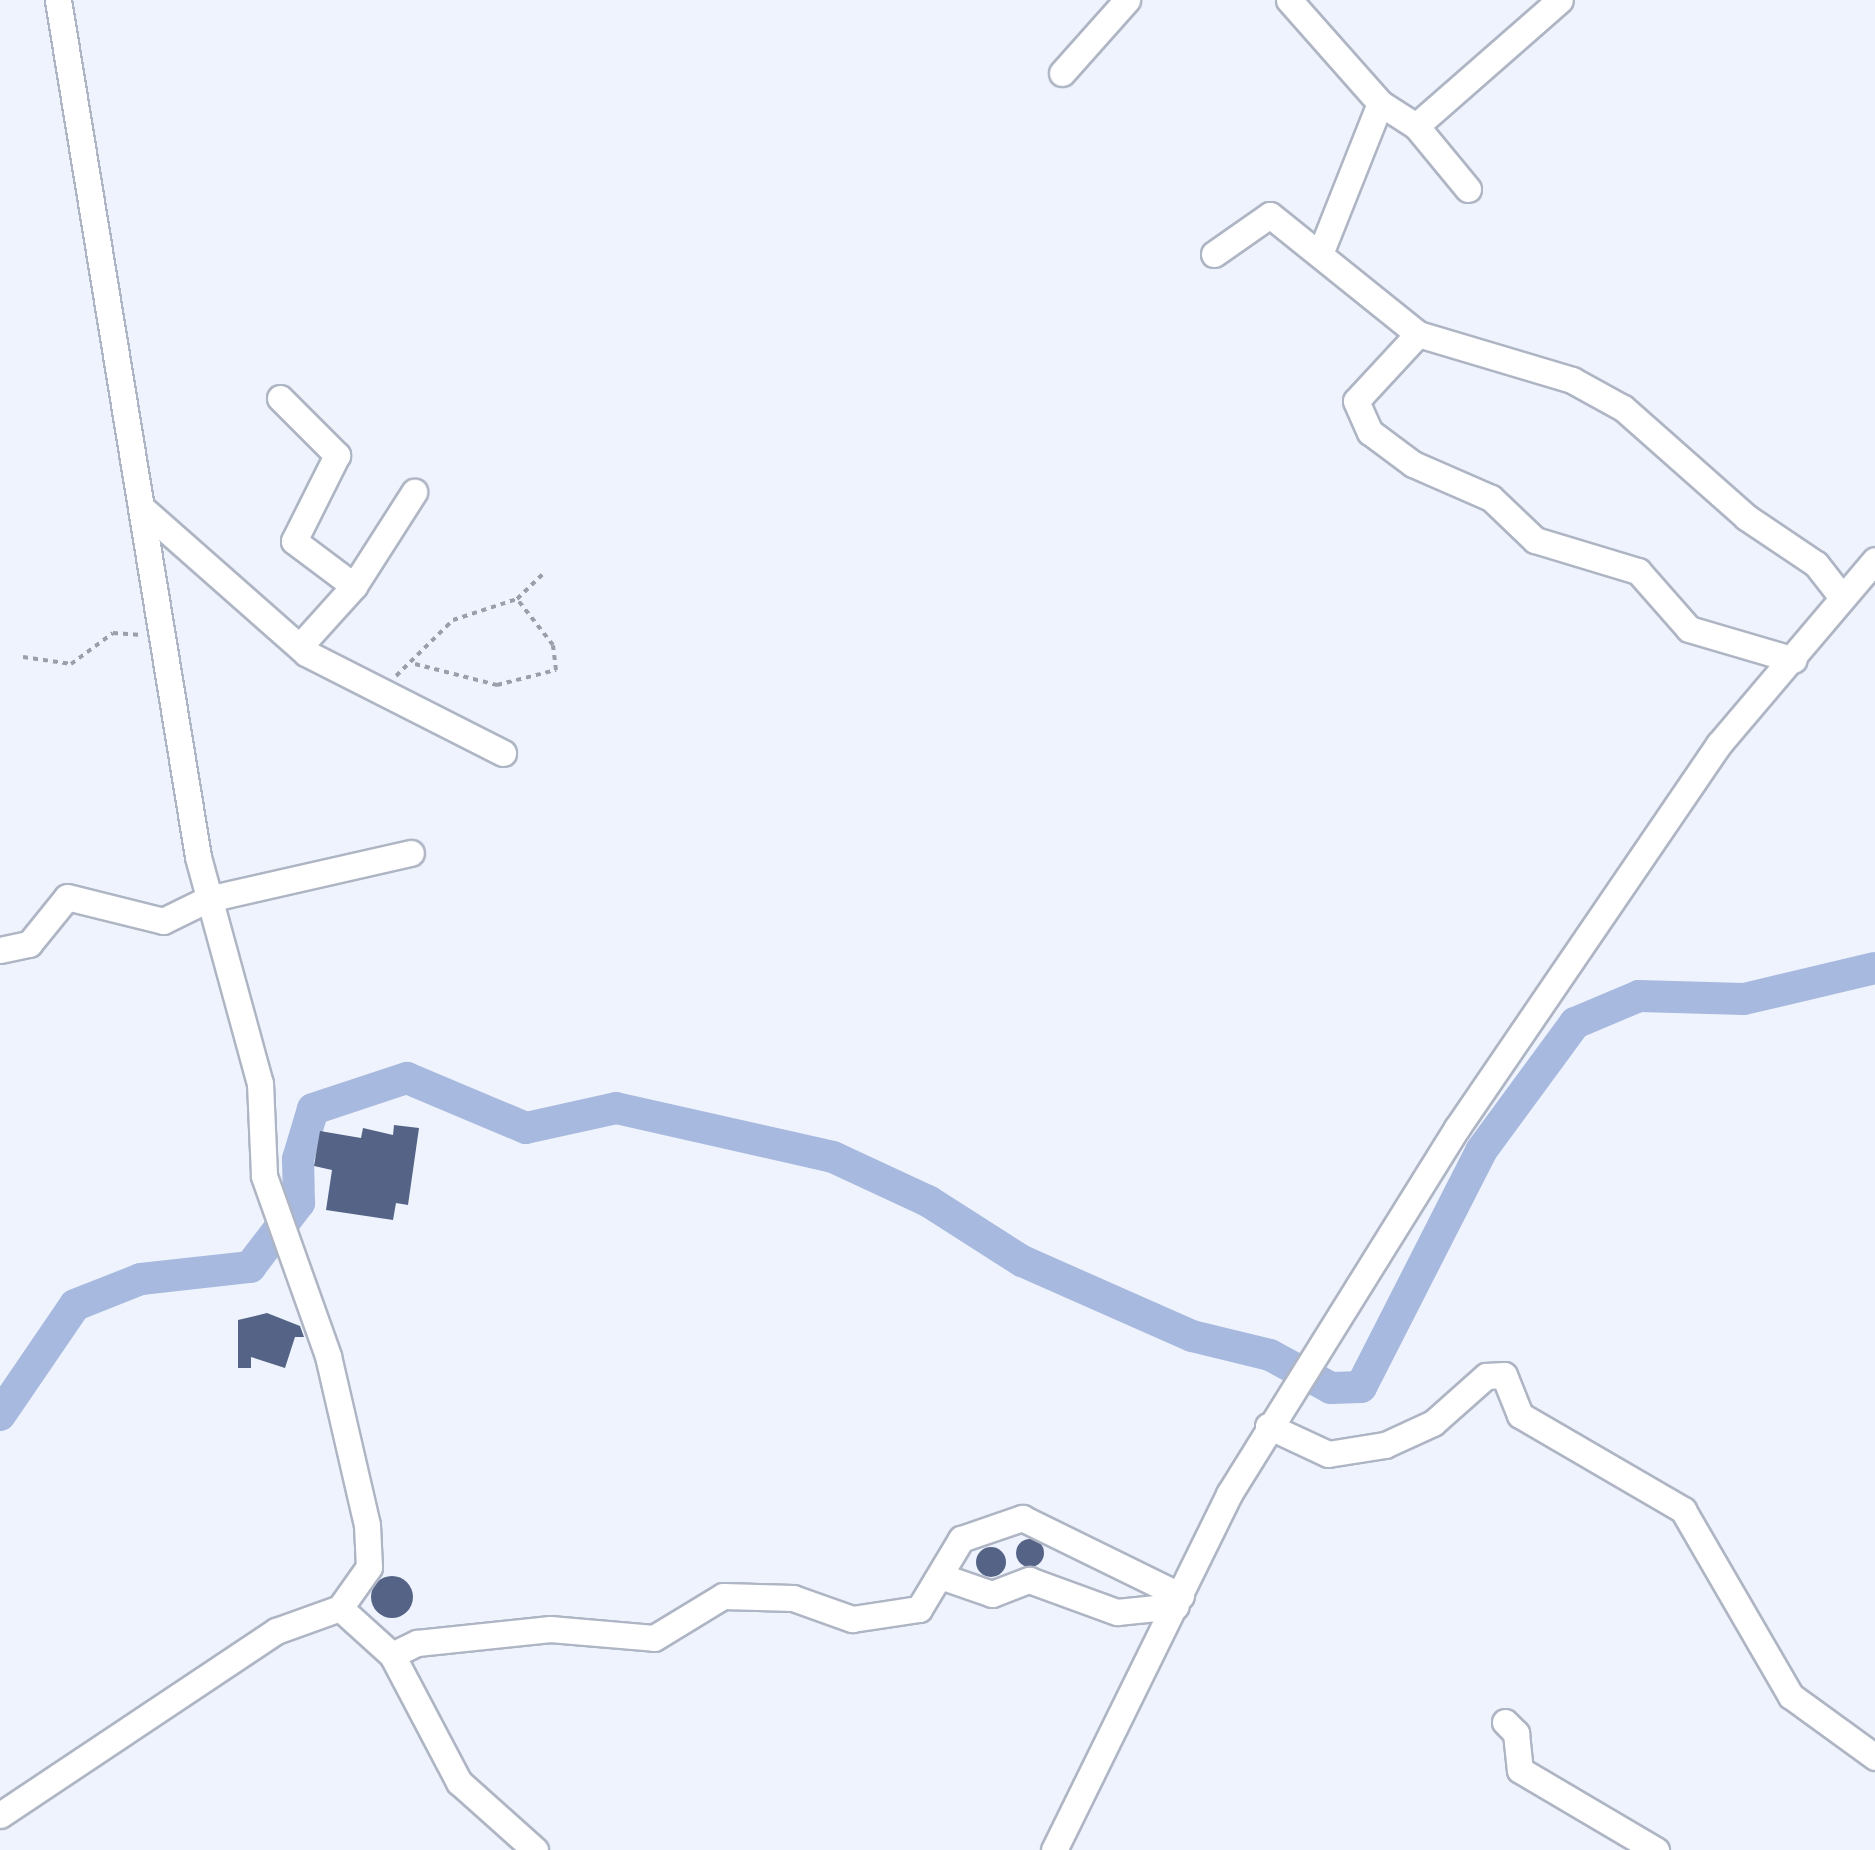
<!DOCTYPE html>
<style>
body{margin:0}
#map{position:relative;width:1875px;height:1850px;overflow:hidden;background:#eff3fd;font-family:"Roboto Condensed",sans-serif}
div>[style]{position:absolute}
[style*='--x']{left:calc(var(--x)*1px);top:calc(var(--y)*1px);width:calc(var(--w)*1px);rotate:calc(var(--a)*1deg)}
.river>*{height:32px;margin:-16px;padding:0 16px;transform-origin:16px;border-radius:16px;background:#a7b9de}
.building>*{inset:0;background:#556486}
.round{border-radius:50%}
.path>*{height:4px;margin-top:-2px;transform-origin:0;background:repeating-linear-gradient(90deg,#9c9fa7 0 5px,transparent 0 10px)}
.roads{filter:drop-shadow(2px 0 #aeb5c4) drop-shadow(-2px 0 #aeb5c4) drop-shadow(0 2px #aeb5c4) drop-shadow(0 -2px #aeb5c4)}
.minor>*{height:25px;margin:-12.5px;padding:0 12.5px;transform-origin:12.5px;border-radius:12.5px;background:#fff}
span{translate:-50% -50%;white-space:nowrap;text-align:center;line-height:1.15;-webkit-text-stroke:10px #fff;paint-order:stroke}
</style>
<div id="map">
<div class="river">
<div style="--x:0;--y:1415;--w:133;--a:-55.7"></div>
<div style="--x:75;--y:1305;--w:71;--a:-21.5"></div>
<div style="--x:141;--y:1279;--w:110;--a:-6.3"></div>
<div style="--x:250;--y:1267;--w:81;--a:-52.6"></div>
<div style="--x:299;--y:1203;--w:44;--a:-91.3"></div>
<div style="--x:298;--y:1159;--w:52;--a:-73.3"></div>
<div style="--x:313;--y:1109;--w:99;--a:-18.3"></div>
<div style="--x:407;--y:1078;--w:129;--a:22.8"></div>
<div style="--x:526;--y:1128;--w:92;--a:-12.5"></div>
<div style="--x:616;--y:1108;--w:222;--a:12.7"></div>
<div style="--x:833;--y:1157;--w:105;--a:24.9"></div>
<div style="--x:928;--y:1201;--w:112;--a:32.6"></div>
<div style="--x:1022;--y:1261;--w:186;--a:23.8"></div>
<div style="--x:1192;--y:1336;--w:80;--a:13.7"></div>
<div style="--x:1270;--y:1355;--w:69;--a:28.4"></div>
<div style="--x:1331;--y:1388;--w:30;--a:-2"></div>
<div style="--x:1361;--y:1387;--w:265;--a:-63"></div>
<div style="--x:1481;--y:1151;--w:159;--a:-53.7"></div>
<div style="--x:1575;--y:1023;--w:69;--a:-22.9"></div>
<div style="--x:1639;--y:996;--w:105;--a:1.6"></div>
<div style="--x:1744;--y:999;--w:135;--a:-13.3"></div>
</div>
<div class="building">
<div style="clip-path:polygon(394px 1125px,419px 1128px,408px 1205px,396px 1203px,393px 1220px,326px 1210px,332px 1170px,314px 1166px,320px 1131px,361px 1138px,363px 1128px,393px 1135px)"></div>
<div style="clip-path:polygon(267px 1313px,300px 1326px,304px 1337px,295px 1337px,285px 1368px,251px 1357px,251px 1368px,238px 1368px,238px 1320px)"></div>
<div class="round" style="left:1016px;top:1539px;width:28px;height:28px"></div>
<div class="round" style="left:976px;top:1547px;width:30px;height:30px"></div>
<div class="round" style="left:371px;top:1576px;width:42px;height:42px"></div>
</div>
<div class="path">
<div style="--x:23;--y:657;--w:49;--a:8.3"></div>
<div style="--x:71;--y:664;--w:52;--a:-36.4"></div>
<div style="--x:113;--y:633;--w:29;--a:4"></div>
<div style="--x:415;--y:664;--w:85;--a:14.4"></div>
<div style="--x:497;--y:685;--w:61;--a:-14.3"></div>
<div style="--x:556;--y:670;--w:25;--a:-97"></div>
<div style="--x:553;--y:645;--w:58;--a:-128"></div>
<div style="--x:396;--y:676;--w:80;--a:-44.5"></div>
<div style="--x:453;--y:620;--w:67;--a:-18.2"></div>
<div style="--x:517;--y:599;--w:37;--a:-44"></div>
</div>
<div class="roads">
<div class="minor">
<div style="--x:58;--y:0;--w:868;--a:80.72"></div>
<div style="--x:198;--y:857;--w:234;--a:74.7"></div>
<div style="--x:260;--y:1083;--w:93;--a:87.5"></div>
<div style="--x:264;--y:1176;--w:191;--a:70.4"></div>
<div style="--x:328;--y:1356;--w:173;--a:77"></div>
<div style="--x:367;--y:1525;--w:42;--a:87.3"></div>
<div style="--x:369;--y:1567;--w:50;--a:125.3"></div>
<div style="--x:1289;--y:0;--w:137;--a:48.5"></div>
<div style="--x:1380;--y:103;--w:43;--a:32.6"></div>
<div style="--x:1062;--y:73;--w:98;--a:-48.3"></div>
<div style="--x:1468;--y:189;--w:82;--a:-129.5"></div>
<div style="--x:1416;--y:126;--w:191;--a:-41.2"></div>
<div style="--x:1214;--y:254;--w:68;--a:-34.9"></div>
<div style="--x:1270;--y:215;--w:190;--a:38.8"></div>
<div style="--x:1418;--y:334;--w:161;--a:16.6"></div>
<div style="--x:1572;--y:380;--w:58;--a:28.8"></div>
<div style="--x:1623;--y:408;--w:164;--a:41.5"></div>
<div style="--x:1746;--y:517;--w:84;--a:33.9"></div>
<div style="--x:1816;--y:564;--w:39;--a:52"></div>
<div style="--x:1320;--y:254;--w:162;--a:-68.3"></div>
<div style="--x:1418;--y:334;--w:91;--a:132.8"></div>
<div style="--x:1356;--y:401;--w:34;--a:66"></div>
<div style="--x:1370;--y:432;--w:54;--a:36.7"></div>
<div style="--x:1413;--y:464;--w:85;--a:23.6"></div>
<div style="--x:1491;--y:498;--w:61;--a:43.7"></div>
<div style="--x:1535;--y:540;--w:108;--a:16.8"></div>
<div style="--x:1638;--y:571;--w:77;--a:48.7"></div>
<div style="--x:1689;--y:629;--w:109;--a:16.4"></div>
<div style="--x:280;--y:398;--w:81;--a:45"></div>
<div style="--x:337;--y:455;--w:96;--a:116.6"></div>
<div style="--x:294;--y:541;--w:75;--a:36.9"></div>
<div style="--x:144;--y:510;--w:216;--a:41.4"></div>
<div style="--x:306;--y:653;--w:221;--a:26.9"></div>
<div style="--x:300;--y:646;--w:81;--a:-48"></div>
<div style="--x:354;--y:586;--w:112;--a:-57.4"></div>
<div style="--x:0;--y:950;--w:30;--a:-12"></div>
<div style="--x:29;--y:944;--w:60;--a:-51"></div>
<div style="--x:67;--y:897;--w:99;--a:14"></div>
<div style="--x:163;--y:921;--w:50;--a:-26.1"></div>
<div style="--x:208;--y:899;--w:208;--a:-12.8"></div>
<div style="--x:1268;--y:1426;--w:66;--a:25"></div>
<div style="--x:1328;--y:1454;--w:58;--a:-9"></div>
<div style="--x:1385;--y:1445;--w:53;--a:-24.6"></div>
<div style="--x:1433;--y:1423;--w:71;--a:-41.6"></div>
<div style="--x:1486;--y:1376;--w:18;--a:-3"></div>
<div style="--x:1504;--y:1375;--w:43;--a:68.2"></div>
<div style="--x:1520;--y:1415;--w:189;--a:30.2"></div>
<div style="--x:1683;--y:1510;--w:215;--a:59.9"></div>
<div style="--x:1791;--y:1696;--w:104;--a:36"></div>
<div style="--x:943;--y:1577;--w:52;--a:19.1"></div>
<div style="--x:992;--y:1594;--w:40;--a:-21"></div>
<div style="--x:1029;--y:1580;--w:94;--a:20"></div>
<div style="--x:1117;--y:1612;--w:59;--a:-5.8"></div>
<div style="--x:392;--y:1655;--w:28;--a:-26"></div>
<div style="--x:417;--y:1643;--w:134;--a:-6"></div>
<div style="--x:550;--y:1629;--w:104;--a:4.9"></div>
<div style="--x:654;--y:1638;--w:81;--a:-31.3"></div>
<div style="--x:723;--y:1596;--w:70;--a:1.6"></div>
<div style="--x:793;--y:1598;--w:63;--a:19.6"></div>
<div style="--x:852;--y:1619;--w:68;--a:-8.5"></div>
<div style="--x:919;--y:1609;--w:82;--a:-59"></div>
<div style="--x:961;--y:1539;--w:65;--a:-19"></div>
<div style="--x:1022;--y:1518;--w:177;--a:26.1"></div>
<div style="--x:1505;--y:1722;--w:16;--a:45"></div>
<div style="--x:1516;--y:1733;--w:37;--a:84"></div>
<div style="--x:1520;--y:1770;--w:158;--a:30.5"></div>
<div style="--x:0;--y:1815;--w:332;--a:-33.7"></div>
<div style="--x:276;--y:1631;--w:68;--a:-19.8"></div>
<div style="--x:340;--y:1608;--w:70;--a:42.1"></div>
<div style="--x:392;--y:1655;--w:144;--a:62.2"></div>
<div style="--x:459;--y:1782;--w:102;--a:41.8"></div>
<div style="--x:1054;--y:1850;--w:397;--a:-63.8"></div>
<div style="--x:1229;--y:1494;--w:431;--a:-58.1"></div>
<div style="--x:1457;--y:1128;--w:465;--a:-55.7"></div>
<div style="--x:1719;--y:744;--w:241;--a:-49.7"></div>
</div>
</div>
</div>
